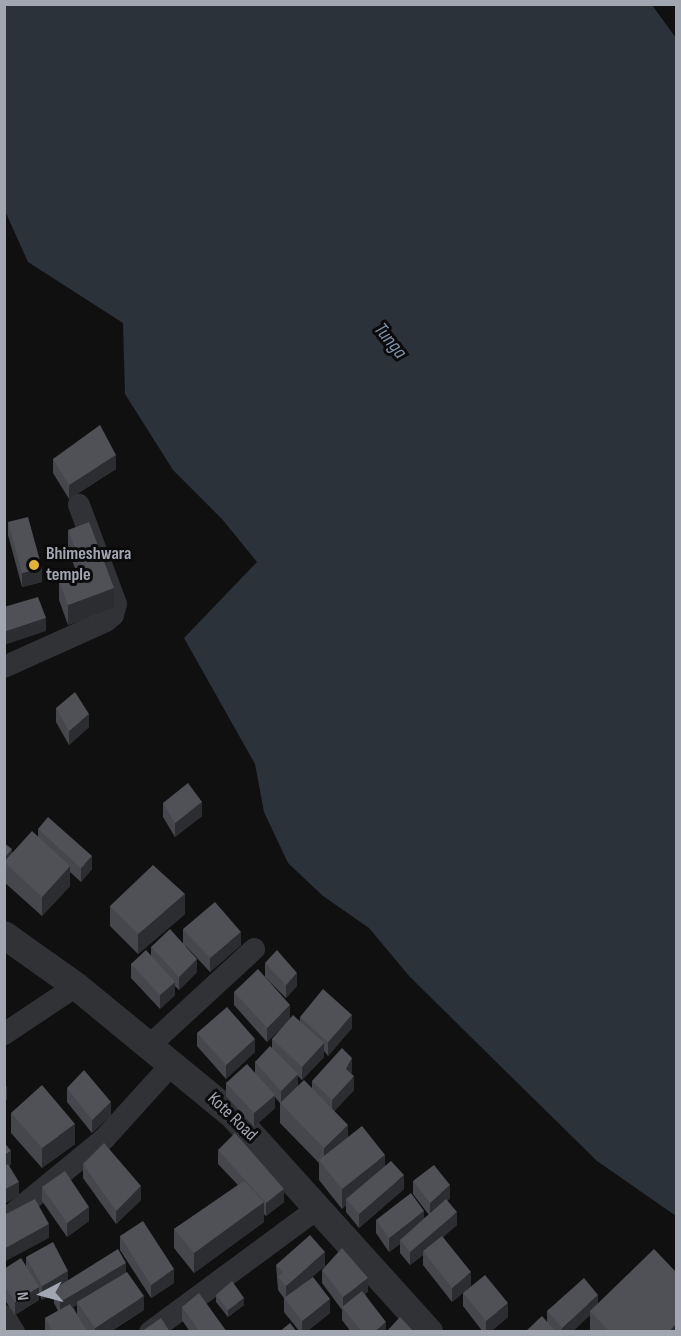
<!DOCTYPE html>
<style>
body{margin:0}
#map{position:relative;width:681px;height:1336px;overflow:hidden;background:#101011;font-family:"Sofia Sans Condensed",sans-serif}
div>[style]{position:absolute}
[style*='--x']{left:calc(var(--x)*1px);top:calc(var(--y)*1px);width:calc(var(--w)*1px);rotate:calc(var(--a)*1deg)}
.water>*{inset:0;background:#2b3239}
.minor>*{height:22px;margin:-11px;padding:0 11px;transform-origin:11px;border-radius:11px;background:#313236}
.tertiary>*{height:28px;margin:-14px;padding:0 14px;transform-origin:14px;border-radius:14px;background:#313236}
.wall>*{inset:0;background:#46474c}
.shaded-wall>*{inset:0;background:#2c2d30}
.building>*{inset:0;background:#505157}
.dots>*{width:16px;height:16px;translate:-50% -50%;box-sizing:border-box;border:3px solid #0b0b0c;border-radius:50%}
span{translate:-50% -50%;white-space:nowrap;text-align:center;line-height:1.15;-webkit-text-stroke:6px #0b0b0c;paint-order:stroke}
.poi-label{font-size:18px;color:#a2a6b1;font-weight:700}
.left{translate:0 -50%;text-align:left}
.street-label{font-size:18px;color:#a2a6b1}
.water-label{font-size:20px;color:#7b92aa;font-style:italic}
.frame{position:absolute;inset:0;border:6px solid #a2a6b1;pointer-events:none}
.north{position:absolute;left:12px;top:1264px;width:60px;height:60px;-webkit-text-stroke:4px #0b0b0c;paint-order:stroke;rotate:264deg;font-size:16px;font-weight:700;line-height:24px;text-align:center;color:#a2a6b1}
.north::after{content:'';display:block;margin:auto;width:21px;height:27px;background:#a2a6b1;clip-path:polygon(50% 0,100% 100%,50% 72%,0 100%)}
</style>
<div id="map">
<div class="water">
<div style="clip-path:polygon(5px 4px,652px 5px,676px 38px,676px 1216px,597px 1161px,410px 977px,369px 928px,323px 896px,288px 863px,264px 812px,255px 764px,184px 638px,257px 562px,222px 519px,173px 470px,125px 394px,123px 323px,28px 262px,5px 211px)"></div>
</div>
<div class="minor">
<div style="--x:4;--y:667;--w:112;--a:-24.3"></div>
<div style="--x:106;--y:621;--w:9;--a:-41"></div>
<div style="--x:113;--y:615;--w:11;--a:-75"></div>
<div style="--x:116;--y:604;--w:106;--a:-110.5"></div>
<div style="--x:4;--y:1034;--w:87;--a:-33.7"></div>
<div style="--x:149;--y:1046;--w:143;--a:-42.7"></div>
<div style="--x:4;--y:1221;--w:129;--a:-39.4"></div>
<div style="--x:104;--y:1139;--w:101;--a:-47.8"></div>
<div style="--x:4;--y:1316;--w:19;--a:58"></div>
<div style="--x:150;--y:1332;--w:209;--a:-36.4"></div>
</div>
<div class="tertiary">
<div style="--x:4;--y:935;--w:88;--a:35.3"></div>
<div style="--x:76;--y:986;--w:205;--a:39.4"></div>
<div style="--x:234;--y:1116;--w:291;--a:47.9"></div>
</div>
<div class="wall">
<div style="clip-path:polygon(53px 459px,116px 469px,69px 499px,53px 473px)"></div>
<div style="clip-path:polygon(8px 522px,42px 582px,22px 587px,8px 535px)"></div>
<div style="clip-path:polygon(68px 530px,114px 608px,68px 625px,59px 600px,59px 581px,77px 574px,68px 549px)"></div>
<div style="clip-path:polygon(56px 708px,89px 727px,69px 745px,56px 722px)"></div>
<div style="clip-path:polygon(163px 803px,202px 816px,175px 837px,163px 817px)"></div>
<div style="clip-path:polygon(38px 829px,92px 869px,81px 882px,70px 872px,70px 886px,42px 916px,4px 882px,4px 843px,12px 853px,38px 837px)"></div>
<div style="clip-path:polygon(110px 906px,185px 914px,138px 954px,110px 926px)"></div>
<div style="clip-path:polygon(183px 929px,241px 945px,210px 972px,185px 945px,197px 972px,179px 990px,175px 986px,175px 995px,160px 1009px,131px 978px,131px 964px,151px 956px,151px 947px,183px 943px)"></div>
<div style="clip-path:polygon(265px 963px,297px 986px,286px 998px,265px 977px)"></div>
<div style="clip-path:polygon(234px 992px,290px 1019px,267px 1042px,234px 1005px)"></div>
<div style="clip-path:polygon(300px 1017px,352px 1028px,328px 1056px,324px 1051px,324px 1057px,302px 1080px,298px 1076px,298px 1086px,312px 1088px,312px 1081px,352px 1072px,351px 1073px,354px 1090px,334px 1111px,348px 1138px,385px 1166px,404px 1189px,359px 1228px,346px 1212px,346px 1205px,342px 1209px,319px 1180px,319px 1163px,280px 1123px,280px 1103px,275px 1097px,275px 1108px,254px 1127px,226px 1096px,226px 1083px,255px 1073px,255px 1062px,272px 1048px,272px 1039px,300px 1021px)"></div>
<div style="clip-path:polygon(197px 1033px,255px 1052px,226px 1079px,197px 1046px)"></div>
<div style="clip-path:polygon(67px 1088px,111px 1115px,92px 1133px,67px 1102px)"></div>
<div style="clip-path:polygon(11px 1113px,75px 1144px,42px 1168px,11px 1133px)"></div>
<div style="clip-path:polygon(218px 1150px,284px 1202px,266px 1216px,264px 1214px,264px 1222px,194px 1273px,174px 1248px,174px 1229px,238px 1185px,218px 1164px)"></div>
<div style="clip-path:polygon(83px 1164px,141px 1200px,116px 1224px,83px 1178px)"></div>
<div style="clip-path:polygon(413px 1181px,450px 1198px,447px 1201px,457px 1225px,443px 1237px,471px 1286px,452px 1302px,423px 1265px,423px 1255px,410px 1265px,400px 1253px,400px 1244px,389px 1252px,376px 1233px,376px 1220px,424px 1218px,429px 1215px,413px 1194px)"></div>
<div style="clip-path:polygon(42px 1187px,89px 1221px,67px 1237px,42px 1201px)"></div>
<div style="clip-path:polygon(120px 1236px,174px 1283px,151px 1298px,120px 1250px)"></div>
<div style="clip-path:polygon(evenodd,26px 1257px,68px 1280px,126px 1272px,144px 1310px,110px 1332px,45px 1332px,45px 1318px,58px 1311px,54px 1303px,54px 1293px,42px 1300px,39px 1293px,39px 1300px,15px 1315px,4px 1299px,4px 1269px,26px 1267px,26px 1257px,77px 1305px,77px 1314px,73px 1307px,77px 1305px)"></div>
<div style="clip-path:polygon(276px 1265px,325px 1266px,302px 1285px,330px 1313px,306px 1332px,300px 1332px,284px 1312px,284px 1298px,278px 1290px)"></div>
<div style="clip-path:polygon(322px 1270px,368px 1291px,365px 1294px,386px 1331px,414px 1332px,351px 1332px,342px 1320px,342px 1310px,322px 1283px)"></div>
<div style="clip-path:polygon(463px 1293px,508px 1317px,490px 1332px,483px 1332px,463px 1306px)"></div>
<div style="clip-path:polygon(216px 1295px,244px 1305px,228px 1317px,216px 1302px)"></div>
<div style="clip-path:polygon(598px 1303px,676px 1332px,590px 1332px,590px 1315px,572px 1332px,525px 1332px,547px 1322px,547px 1311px)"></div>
<div style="clip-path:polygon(182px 1307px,227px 1332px,190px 1332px,182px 1320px)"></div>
</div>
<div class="shaded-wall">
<div style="clip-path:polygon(116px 455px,116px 469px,69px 499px,69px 485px)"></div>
<div style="clip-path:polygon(42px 568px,42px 582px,22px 587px,22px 573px)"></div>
<div style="clip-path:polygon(114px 588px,114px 608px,68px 625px,68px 605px)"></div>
<div style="clip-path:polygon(46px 618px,46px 631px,4px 645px,4px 632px)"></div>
<div style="clip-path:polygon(89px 714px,89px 727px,69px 745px,69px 731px)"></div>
<div style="clip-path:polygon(202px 802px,202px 816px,175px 837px,175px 823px)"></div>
<div style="clip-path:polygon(12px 849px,12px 863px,4px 862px,4px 858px)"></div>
<div style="clip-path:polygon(92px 856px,92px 869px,81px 882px,81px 868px)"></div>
<div style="clip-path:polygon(70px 866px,70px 886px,42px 916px,42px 897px)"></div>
<div style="clip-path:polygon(185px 894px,185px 914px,138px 954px,138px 934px)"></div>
<div style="clip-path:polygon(241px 932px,241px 945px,210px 972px,210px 958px)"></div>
<div style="clip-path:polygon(197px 959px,197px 972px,179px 990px,179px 977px)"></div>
<div style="clip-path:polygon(297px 973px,297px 986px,286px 998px,286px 985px)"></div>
<div style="clip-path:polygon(175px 982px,175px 995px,160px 1009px,160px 995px)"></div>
<div style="clip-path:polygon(290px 1005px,290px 1019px,267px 1042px,267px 1028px)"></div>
<div style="clip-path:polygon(352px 1015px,352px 1028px,328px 1056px,328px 1042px)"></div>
<div style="clip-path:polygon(255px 1039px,255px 1052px,226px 1079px,226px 1065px)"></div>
<div style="clip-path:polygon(324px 1043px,324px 1057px,302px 1080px,302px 1067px)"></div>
<div style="clip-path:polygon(352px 1058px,352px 1072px,346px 1082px,346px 1069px)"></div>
<div style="clip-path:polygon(298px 1074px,298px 1087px,281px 1104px,281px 1091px)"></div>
<div style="clip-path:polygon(354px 1076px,354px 1090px,332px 1114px,332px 1100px)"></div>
<div style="clip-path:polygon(7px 1086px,7px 1099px,4px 1102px,4px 1088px)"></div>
<div style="clip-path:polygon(275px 1095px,275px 1108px,254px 1127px,254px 1113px)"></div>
<div style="clip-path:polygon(111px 1102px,111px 1115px,92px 1133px,92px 1120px)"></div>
<div style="clip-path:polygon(75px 1124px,75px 1144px,42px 1168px,42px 1148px)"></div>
<div style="clip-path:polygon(348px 1125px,348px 1144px,324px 1166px,324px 1148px)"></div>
<div style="clip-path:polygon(11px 1151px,11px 1165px,4px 1169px,4px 1155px)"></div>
<div style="clip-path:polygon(385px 1155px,385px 1174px,346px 1199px,346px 1205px,342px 1209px,342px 1189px)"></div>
<div style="clip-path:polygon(404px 1175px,404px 1189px,359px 1228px,359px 1214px)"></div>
<div style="clip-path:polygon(19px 1182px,19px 1196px,4px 1204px,4px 1190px)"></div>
<div style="clip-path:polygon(450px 1185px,450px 1198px,430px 1216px,430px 1203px)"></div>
<div style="clip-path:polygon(141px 1186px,141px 1200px,116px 1224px,116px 1211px)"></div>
<div style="clip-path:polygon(284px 1189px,284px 1202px,266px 1216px,266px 1203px)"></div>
<div style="clip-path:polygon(264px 1202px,264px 1222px,194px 1273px,194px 1253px)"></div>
<div style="clip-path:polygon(89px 1207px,89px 1221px,67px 1237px,67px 1223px)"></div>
<div style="clip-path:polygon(424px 1211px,424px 1225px,400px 1240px,400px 1244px,389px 1252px,389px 1238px)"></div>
<div style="clip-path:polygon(457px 1212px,457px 1225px,424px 1253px,423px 1251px,423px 1255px,410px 1265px,410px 1252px)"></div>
<div style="clip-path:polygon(49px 1224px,49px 1238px,4px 1262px,4px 1249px)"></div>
<div style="clip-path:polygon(325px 1252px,325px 1266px,286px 1300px,286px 1286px)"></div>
<div style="clip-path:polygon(126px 1263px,126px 1276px,77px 1302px,77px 1305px,60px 1315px,60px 1302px)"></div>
<div style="clip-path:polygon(174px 1269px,174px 1283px,151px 1298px,151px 1285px)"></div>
<div style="clip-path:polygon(68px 1271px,68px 1284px,54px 1289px,54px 1293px,42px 1300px,42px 1286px)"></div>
<div style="clip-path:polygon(471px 1272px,471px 1286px,452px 1302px,452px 1288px)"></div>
<div style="clip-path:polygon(368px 1278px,368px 1291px,345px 1309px,343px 1307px,343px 1297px)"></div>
<div style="clip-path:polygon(39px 1287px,39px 1300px,15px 1315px,15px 1302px)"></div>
<div style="clip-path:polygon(598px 1295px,598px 1308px,590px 1311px,590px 1315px,572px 1332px,562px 1332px,562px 1328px)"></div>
<div style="clip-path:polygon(144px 1296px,144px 1310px,110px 1332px,95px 1332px,95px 1328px)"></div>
<div style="clip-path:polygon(244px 1298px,244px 1305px,228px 1317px,228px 1310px)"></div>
<div style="clip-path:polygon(330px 1299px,330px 1313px,306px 1332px,302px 1332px,302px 1321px)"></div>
<div style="clip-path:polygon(508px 1303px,508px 1317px,490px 1332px,486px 1332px,486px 1321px)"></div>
<div style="clip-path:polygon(386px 1322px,386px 1332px,374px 1332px)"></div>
<div style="clip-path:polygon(676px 1324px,676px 1332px,669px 1332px)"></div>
</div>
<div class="building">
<div style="clip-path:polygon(100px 425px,116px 455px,69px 485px,53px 459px)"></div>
<div style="clip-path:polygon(28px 517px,42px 568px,22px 573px,8px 522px)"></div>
<div style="clip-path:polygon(89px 522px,114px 588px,68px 605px,59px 581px,84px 571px,68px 530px)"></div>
<div style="clip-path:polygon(38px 597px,46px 618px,4px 632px,4px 607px)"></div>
<div style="clip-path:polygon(75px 692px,89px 714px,69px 731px,56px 708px)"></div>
<div style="clip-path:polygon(188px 783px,202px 802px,175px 823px,163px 803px)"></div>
<div style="clip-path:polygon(48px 817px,92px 856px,81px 868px,38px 829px)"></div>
<div style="clip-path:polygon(32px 831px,70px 866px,42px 897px,4px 862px)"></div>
<div style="clip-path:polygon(4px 843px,12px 849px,4px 858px)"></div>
<div style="clip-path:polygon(153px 865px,185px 894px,138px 934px,110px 906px)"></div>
<div style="clip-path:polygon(215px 902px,241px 932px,210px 958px,183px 929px)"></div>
<div style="clip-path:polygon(170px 929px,197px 959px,179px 977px,151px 947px)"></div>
<div style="clip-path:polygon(146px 950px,175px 982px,160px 995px,131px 964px)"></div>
<div style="clip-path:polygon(277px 950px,297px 973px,286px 985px,265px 963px)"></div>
<div style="clip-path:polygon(258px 969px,290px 1005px,267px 1028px,234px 992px)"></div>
<div style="clip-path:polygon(323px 989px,352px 1015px,328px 1042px,300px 1017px)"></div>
<div style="clip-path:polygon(227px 1007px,255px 1039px,226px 1065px,197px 1033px)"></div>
<div style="clip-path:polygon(293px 1015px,324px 1043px,302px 1067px,272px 1039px)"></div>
<div style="clip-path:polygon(270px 1046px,298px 1074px,281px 1091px,255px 1062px)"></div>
<div style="clip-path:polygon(342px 1048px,352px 1058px,346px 1069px,354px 1076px,332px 1100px,312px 1081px)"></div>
<div style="clip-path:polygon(247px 1064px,275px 1095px,254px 1113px,226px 1083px)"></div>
<div style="clip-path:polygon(84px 1070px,111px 1102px,92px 1120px,67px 1088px)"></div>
<div style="clip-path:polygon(304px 1080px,348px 1125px,324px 1148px,280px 1103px)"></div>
<div style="clip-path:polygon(42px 1085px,75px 1124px,42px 1148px,11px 1113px)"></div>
<div style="clip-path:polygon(362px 1126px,385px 1155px,342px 1189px,319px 1160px)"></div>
<div style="clip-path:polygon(235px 1133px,284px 1189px,266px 1203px,218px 1150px)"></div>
<div style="clip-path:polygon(4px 1142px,11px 1151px,4px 1155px)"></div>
<div style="clip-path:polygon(104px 1143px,141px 1186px,116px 1211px,83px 1164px)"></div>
<div style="clip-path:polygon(391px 1161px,404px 1175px,359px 1214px,346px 1199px)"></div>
<div style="clip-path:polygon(8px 1164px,19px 1182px,4px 1190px,4px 1166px)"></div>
<div style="clip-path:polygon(434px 1165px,450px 1185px,430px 1203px,413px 1181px)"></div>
<div style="clip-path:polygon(65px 1171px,89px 1207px,67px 1223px,42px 1187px)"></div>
<div style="clip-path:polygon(244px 1181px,264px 1202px,194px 1253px,174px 1229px)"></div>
<div style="clip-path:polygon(411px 1193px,424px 1211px,389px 1238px,376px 1220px)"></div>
<div style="clip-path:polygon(35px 1199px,49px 1224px,4px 1249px,4px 1215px)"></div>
<div style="clip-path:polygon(446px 1199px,457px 1212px,410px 1252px,400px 1240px)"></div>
<div style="clip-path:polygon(143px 1221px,174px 1269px,151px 1285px,120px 1236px)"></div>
<div style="clip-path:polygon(310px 1235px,325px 1252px,286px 1286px,278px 1277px,283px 1272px,276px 1265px)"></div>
<div style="clip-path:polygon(442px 1236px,471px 1272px,452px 1288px,423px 1251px)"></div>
<div style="clip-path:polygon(53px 1242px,68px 1271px,42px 1286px,26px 1257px)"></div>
<div style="clip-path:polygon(342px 1248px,368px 1278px,343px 1297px,322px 1270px)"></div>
<div style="clip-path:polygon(118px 1249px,126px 1263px,60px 1302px,54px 1289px)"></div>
<div style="clip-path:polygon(654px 1249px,676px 1272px,676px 1324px,669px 1332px,610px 1332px,590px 1311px)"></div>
<div style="clip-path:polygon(21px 1258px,39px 1287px,15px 1302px,4px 1285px,4px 1269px)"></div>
<div style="clip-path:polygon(127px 1272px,144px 1296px,95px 1328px,77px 1302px)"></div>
<div style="clip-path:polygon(485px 1275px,508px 1303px,486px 1321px,463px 1293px)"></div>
<div style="clip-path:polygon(313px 1277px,330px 1299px,302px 1321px,284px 1298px)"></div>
<div style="clip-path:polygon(584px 1278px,598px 1295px,562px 1328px,547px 1311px)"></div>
<div style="clip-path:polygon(232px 1281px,244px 1298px,228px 1310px,216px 1295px)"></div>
<div style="clip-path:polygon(362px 1291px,386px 1322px,374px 1332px,362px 1332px,342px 1307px)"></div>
<div style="clip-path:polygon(199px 1293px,227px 1332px,200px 1332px,182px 1307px)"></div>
<div style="clip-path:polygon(70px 1304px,88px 1332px,53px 1332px,45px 1318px)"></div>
<div style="clip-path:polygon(542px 1316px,556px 1332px,525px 1332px)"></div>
<div style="clip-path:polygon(400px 1317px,414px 1332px,386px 1332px)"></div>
<div style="clip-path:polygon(161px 1318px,170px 1332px,141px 1332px)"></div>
<div style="clip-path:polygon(290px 1323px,297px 1332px,279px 1332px)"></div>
</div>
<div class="dots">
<div style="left:34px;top:565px;background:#e3b336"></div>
</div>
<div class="poi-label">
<span class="left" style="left:46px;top:565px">Bhimeshwara<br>temple</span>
</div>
<div class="street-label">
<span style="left:232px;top:1117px;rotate:44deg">Kote Road</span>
</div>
<div class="water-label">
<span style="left:390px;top:341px;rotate:51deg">Tunga</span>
</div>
<div class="frame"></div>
<div class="north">N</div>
</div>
